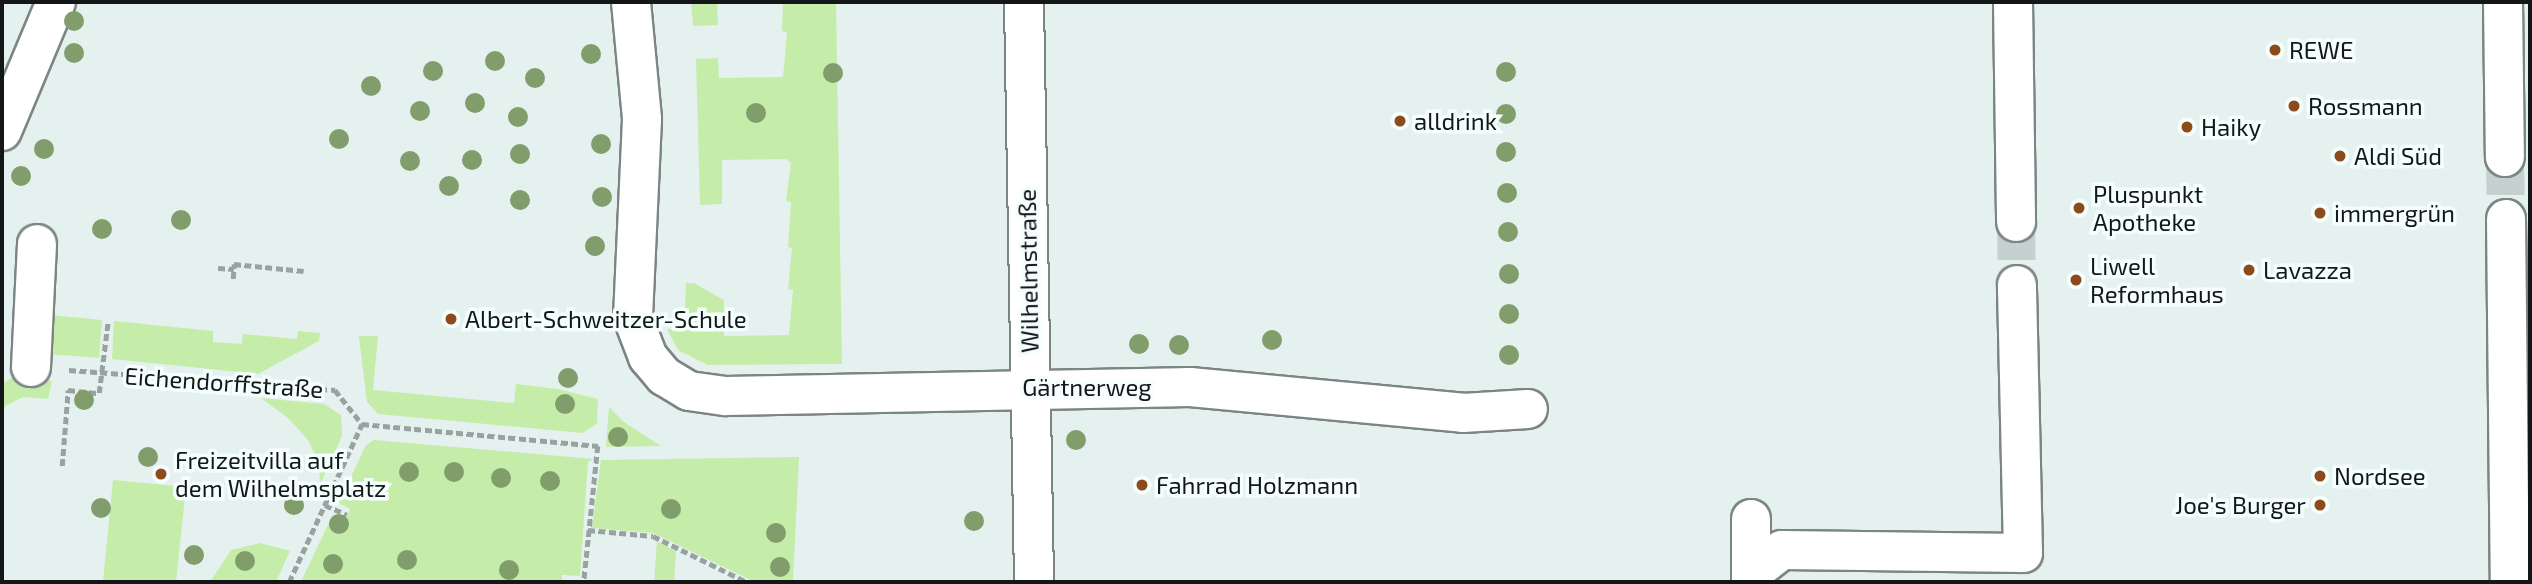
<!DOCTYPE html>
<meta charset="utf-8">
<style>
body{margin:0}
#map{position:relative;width:2532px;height:584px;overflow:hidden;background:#e5f1ef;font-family:"Exo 2",sans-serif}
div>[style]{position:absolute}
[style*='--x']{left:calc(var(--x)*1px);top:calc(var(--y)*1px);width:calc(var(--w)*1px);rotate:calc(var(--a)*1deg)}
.green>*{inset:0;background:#c5eda9}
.minor-tunnel>*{height:38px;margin-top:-19px;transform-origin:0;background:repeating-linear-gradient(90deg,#c6d0cf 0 38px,transparent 0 57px)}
.path>*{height:4.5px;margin-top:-2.25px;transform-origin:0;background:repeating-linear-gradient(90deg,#99a2a1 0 7px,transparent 0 10.5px)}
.roads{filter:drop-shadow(2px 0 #7b8584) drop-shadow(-2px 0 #7b8584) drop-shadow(0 2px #7b8584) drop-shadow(0 -2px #7b8584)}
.minor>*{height:38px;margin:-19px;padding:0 19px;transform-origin:19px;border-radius:19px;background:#fff}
.trees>*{width:20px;height:20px;margin:-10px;border-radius:50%;background:#829d6c}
.dots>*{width:19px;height:19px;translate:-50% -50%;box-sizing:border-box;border:4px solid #f3fefd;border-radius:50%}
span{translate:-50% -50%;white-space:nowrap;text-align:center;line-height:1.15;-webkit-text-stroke:7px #f3fefd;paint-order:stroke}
.poi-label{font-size:24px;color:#131717}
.left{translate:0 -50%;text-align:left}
.right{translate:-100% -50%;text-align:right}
.street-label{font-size:24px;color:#131717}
.frame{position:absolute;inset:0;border:4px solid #131717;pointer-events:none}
</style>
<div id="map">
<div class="green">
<div style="clip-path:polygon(691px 2px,717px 2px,718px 25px,693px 26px)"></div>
<div style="clip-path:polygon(783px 2px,836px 2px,842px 364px,708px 365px,678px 350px,667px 329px,684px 329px,686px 283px,694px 283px,724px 300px,724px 336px,789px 335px,793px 290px,788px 289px,792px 248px,788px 247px,791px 202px,786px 201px,791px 163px,786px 159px,722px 160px,722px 204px,700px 205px,696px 59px,718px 58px,719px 78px,783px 77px,787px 32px,782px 31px)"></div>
<div style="clip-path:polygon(41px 314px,102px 320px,99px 358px,47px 354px)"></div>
<div style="clip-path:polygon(114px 321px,213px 331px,213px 342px,242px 344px,243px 334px,297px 339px,298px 331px,320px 333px,319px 341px,258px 374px,112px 359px)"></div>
<div style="clip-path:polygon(359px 336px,378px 336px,373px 390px,514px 403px,516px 384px,558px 389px,598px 399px,597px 424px,582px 433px,378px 414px,367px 402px)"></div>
<div style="clip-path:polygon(13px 377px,52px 381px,48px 399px,23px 397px,2px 408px,2px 384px)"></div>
<div style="clip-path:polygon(261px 398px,324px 404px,341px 415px,342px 436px,320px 485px,319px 463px,308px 440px,288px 418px)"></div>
<div style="clip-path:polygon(609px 407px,624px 422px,661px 446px,606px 447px)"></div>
<div style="clip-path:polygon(374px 440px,594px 459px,588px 462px,580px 576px,562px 575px,562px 582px,301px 582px,332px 516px,345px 521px,350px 509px,339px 503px,366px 445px)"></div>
<div style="clip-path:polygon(799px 457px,793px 582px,755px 582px,653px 533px,592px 528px,601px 460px)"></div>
<div style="clip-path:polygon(113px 480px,186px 487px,176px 582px,103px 582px)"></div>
<div style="clip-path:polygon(657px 541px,676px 551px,674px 582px,654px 582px)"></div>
<div style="clip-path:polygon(260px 543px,290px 551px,276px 582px,210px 582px,231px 550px)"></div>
</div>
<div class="minor-tunnel">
<div style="--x:2505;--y:157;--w:62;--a:89.1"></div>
<div style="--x:2016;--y:222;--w:63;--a:89.1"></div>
</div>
<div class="path">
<div style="--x:218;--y:268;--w:16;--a:4"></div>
<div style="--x:233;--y:279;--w:15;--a:-86"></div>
<div style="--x:234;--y:264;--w:70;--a:5.7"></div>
<div style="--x:69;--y:370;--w:267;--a:4.3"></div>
<div style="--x:335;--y:390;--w:43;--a:51.5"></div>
<div style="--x:362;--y:424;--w:237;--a:5.3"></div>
<div style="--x:598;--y:446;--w:137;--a:95.9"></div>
<div style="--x:62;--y:466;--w:76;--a:-85.5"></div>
<div style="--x:68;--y:390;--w:31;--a:6"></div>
<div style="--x:99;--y:393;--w:73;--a:-82.9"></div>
<div style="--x:325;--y:505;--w:24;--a:24"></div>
<div style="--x:588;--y:530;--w:65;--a:5.3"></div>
<div style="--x:653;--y:536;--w:105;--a:26.1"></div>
<div style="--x:289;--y:582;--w:174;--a:-65.2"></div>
</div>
<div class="roads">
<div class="minor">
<div style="--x:631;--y:2;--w:118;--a:84.6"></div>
<div style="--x:642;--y:119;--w:199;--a:92.6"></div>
<div style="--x:633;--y:318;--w:42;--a:69"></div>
<div style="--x:648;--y:357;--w:25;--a:50"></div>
<div style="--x:664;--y:376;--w:29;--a:31"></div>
<div style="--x:689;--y:391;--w:37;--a:8"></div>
<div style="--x:726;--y:396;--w:464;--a:-1.1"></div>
<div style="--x:1190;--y:387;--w:274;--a:5.4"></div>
<div style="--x:1463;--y:413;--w:65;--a:-3.5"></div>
<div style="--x:1024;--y:2;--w:580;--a:89.01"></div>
<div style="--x:2013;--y:2;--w:220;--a:89.2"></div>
<div style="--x:2503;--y:2;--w:155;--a:89.3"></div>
<div style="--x:2;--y:131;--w:140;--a:-67.3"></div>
<div style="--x:2506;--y:219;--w:363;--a:89.4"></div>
<div style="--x:31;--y:367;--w:123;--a:-87.2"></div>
<div style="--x:1751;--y:519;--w:63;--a:90"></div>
<div style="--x:1751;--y:574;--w:39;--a:-38"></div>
<div style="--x:1782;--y:550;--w:241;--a:0.7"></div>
<div style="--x:2023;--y:553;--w:268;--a:-91.3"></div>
</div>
</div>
<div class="trees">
<div style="left:74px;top:21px"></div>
<div style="left:74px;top:53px"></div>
<div style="left:591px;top:54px"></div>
<div style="left:495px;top:61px"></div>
<div style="left:433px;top:71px"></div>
<div style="left:1506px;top:72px"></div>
<div style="left:833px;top:73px"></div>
<div style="left:535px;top:78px"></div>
<div style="left:371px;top:86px"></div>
<div style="left:475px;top:103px"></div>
<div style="left:420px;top:111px"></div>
<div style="left:756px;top:113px"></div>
<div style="left:1506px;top:114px"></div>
<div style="left:518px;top:117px"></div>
<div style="left:339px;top:139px"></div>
<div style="left:601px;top:144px"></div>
<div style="left:44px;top:149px"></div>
<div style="left:1506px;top:152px"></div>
<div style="left:520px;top:154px"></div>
<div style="left:472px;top:160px"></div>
<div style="left:410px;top:161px"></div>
<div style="left:21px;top:176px"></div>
<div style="left:449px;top:186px"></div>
<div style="left:1507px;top:193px"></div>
<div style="left:602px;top:197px"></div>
<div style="left:520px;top:200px"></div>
<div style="left:181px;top:220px"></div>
<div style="left:102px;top:229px"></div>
<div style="left:1508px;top:232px"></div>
<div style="left:595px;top:246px"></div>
<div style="left:1509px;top:274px"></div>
<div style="left:1509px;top:314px"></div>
<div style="left:1272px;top:340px"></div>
<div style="left:1139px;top:344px"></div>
<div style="left:1179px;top:345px"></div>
<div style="left:1509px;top:355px"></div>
<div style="left:568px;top:378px"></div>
<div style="left:84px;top:400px"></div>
<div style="left:565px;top:404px"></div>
<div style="left:618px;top:437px"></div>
<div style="left:1076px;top:440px"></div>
<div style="left:148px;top:457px"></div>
<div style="left:409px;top:472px"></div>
<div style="left:454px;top:472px"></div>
<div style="left:501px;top:478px"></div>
<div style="left:550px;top:481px"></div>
<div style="left:294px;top:505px"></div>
<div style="left:101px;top:508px"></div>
<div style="left:671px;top:509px"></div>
<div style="left:974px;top:521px"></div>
<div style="left:339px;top:524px"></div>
<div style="left:776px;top:533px"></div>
<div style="left:194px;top:555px"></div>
<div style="left:407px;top:560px"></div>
<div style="left:245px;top:561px"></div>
<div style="left:333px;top:564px"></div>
<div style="left:780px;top:567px"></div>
<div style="left:509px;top:570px"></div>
</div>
<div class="dots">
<div style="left:2275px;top:50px;background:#8d4a1a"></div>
<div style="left:2294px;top:106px;background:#8d4a1a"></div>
<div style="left:1400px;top:121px;background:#8d4a1a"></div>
<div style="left:2187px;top:127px;background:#8d4a1a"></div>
<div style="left:2340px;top:156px;background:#8d4a1a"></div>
<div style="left:2079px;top:208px;background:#8d4a1a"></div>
<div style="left:2320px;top:213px;background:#8d4a1a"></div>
<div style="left:2249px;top:270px;background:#8d4a1a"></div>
<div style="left:2076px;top:280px;background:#8d4a1a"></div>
<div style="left:451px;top:319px;background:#8d4a1a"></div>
<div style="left:161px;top:474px;background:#8d4a1a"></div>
<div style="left:2320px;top:476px;background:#8d4a1a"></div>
<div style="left:1142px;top:485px;background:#8d4a1a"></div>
<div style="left:2320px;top:505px;background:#8d4a1a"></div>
</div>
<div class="poi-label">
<span class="left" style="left:2289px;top:50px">REWE</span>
<span class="left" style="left:2308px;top:106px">Rossmann</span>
<span class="left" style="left:1414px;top:121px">alldrink</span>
<span class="left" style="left:2201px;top:127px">Haiky</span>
<span class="left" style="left:2354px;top:156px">Aldi Süd</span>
<span class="left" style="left:2093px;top:208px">Pluspunkt<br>Apotheke</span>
<span class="left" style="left:2334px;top:213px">immergrün</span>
<span class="left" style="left:2090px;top:280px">Liwell<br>Reformhaus</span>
<span class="left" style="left:2263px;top:270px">Lavazza</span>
<span class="left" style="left:465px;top:319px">Albert-Schweitzer-Schule</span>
<span class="left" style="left:175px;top:474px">Freizeitvilla auf<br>dem Wilhelmsplatz</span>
<span class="left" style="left:2334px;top:476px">Nordsee</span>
<span class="left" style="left:1156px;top:485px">Fahrrad Holzmann</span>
<span class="right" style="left:2306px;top:505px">Joe's Burger</span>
</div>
<div class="street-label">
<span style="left:1028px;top:271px;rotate:-91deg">Wilhelmstraße</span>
<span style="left:224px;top:382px;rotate:4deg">Eichendorffstraße</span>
<span style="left:1087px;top:387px">Gärtnerweg</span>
</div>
<div class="frame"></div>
</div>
